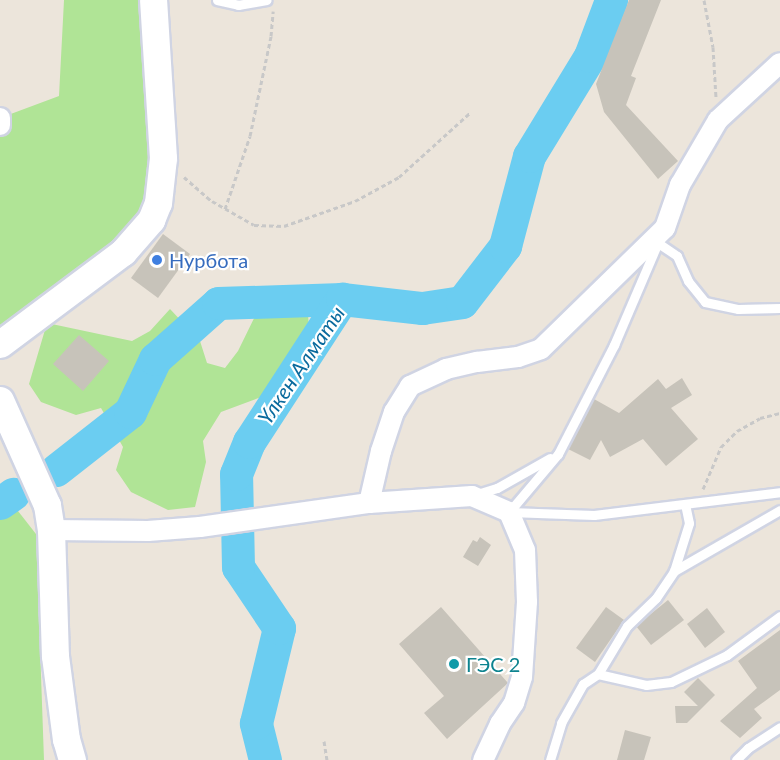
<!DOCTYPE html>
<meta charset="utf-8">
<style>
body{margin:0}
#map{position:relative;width:780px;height:760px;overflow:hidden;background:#ece5db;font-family:Lato,sans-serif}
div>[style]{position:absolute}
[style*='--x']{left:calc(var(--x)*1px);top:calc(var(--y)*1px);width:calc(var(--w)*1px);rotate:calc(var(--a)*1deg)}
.green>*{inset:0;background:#b0e496}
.river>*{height:33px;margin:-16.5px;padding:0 16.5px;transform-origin:16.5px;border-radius:16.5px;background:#6bcdf1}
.building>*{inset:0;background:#c7c3ba}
.path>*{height:3px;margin-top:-1.5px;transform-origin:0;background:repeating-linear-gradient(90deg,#c8c8c8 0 4.5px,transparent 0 7.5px)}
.roads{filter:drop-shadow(2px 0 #d0d4e3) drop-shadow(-2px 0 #d0d4e3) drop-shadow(0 2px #d0d4e3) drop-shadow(0 -2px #d0d4e3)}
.lane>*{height:9px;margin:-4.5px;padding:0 4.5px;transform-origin:4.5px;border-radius:4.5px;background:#fff}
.street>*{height:20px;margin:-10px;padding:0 10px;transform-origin:10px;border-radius:10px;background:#fff}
.secondary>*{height:27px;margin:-13.5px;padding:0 13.5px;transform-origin:13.5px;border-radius:13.5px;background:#fff}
.dots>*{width:16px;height:16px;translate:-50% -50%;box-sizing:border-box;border:3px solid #fff;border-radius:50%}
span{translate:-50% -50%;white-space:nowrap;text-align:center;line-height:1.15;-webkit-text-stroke:4.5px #fff;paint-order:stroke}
.shop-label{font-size:20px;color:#366cbe}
.left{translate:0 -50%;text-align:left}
.culture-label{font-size:20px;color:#0d838f}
.water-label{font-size:21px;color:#0a6a9d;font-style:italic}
</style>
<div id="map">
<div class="green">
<div style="clip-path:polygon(64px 0,153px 0,151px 220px,0 344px,0 118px,59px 96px)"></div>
<div style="clip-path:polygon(259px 308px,308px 314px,309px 329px,261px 397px,221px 412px,203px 441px,206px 462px,195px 507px,168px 510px,131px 492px,116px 470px,123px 447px,101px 408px,76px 415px,41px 402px,29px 384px,47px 323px,132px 341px,150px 331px,170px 309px,200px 341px,207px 363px,225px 368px,238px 351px)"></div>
<div style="clip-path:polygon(0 488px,36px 534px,44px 760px,0 760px)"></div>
</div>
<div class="river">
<div style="--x:56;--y:470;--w:94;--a:-38.1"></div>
<div style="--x:130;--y:412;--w:59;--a:-64.7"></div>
<div style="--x:155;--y:359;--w:84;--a:-41.6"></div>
<div style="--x:218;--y:303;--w:124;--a:-1.8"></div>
<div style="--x:0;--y:503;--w:16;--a:-35"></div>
<div style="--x:265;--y:760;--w:38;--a:-104"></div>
<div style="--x:256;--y:723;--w:98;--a:-76.4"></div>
<div style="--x:279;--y:628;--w:73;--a:-123.9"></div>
<div style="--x:238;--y:567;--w:93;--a:-91.2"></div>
<div style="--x:236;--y:474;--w:35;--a:-68"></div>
<div style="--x:249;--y:442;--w:171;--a:-57"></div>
<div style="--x:342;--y:299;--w:81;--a:6.4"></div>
<div style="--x:422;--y:308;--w:40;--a:-8.5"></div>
<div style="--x:462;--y:302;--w:71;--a:-52.5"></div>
<div style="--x:505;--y:246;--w:93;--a:-75.1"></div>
<div style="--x:529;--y:156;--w:117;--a:-58.6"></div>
<div style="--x:590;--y:56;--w:60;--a:-69.4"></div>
</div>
<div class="building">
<div style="clip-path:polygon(629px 0,661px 0,631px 76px,636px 78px,626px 105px,678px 161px,658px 179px,604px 112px,596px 84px)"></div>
<div style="clip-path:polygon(163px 234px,190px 254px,158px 298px,131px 278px)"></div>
<div style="clip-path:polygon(79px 335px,109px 361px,83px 391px,53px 364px)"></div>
<div style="clip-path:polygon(682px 378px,692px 395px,671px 408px,698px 439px,666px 466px,643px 439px,610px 457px,601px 440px,590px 460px,568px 449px,594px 399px,619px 413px,658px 379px,666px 389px)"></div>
<div style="clip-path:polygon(480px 537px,491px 545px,478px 566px,463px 557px,473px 540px,477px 542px)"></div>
<div style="clip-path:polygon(668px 600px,684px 620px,651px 645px,636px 626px)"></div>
<div style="clip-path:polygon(441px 607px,508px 683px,447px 739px,424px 713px,444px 696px,399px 644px)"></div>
<div style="clip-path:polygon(606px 607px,624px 620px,595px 662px,576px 648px)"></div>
<div style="clip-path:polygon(707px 608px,725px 632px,705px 648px,687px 624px)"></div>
<div style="clip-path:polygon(780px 630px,780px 690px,754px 709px,762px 718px,740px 738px,720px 721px,757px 688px,738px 661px)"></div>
<div style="clip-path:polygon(698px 678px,715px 695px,687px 723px,676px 723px,675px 706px,698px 706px,684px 692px)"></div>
<div style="clip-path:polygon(625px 730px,651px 737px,644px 760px,617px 760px)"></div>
</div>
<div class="path">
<div style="--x:704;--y:0;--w:48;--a:79.2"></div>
<div style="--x:713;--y:47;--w:50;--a:86.6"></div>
<div style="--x:184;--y:177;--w:37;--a:41"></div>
<div style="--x:212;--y:201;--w:48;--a:29.7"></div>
<div style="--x:254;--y:225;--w:30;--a:2"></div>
<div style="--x:284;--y:226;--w:75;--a:-19.4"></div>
<div style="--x:355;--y:201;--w:50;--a:-28.6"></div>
<div style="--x:399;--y:177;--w:97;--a:-42.1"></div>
<div style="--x:225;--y:209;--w:77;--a:-71.1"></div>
<div style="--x:250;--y:136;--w:102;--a:-78.1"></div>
<div style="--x:271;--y:36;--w:25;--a:-85"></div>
<div style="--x:703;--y:489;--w:46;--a:-66.8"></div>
<div style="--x:721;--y:447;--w:23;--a:-45"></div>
<div style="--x:737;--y:431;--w:26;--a:-29"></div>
<div style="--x:760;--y:418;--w:21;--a:-14"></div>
<div style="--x:324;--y:741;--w:19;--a:81"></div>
</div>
<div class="roads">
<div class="lane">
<div style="--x:217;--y:0;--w:22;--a:13"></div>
<div style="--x:238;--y:5;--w:29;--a:-10"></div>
<div style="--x:658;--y:243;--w:23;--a:34"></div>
<div style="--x:677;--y:256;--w:27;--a:66"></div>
<div style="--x:688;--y:281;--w:27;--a:51"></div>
<div style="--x:705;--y:302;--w:34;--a:12"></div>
<div style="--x:738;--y:309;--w:42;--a:-1.4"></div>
<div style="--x:477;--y:494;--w:21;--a:-17"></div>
<div style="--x:497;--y:488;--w:61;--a:-29.5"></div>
<div style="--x:509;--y:512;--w:76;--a:-49.8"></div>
<div style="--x:558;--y:454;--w:123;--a:-62.8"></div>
<div style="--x:614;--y:345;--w:114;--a:-66.8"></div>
<div style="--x:509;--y:512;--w:85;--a:2"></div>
<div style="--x:594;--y:515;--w:187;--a:-7"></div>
<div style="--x:674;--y:571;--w:50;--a:-72.6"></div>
<div style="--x:689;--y:523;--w:19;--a:-102"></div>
<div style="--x:598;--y:674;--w:49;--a:12.9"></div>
<div style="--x:646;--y:685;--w:25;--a:-7"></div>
<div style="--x:671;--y:682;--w:62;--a:-25.7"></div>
<div style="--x:727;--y:655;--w:66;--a:-36.3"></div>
<div style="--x:550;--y:760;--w:39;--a:-73"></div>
<div style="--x:561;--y:723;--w:45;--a:-60.6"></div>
<div style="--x:583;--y:684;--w:18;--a:-34"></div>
<div style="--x:598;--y:674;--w:56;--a:-58.9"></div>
<div style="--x:627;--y:626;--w:40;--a:-44"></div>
<div style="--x:656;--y:598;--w:32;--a:-56"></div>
<div style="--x:674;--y:571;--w:122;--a:-29.9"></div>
<div style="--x:736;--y:760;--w:17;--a:-45"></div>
<div style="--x:748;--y:748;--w:38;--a:-33"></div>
</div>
<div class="street">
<div style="--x:0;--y:118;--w:7;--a:90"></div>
<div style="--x:369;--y:503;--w:53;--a:-77"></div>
<div style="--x:381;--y:451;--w:41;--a:-71.6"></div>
<div style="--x:394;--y:412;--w:31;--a:-58"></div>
<div style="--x:410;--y:386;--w:40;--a:-25"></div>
<div style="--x:446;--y:369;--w:32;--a:-13"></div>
<div style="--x:477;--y:362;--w:41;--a:-7"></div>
<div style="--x:518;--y:357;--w:24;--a:-19"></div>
<div style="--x:541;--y:349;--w:173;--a:-44.3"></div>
<div style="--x:665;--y:228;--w:46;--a:-70.8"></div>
<div style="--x:680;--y:185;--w:75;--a:-59.7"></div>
<div style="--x:718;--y:120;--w:84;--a:-42.6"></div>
<div style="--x:51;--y:530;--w:97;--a:0.6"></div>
<div style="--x:148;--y:531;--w:52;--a:-4.4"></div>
<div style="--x:200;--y:527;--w:171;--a:-8.1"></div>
<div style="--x:369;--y:503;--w:103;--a:-3.9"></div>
<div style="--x:472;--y:496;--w:40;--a:23.4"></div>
<div style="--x:509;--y:512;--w:41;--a:67.2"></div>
<div style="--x:525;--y:550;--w:52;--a:87.8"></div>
<div style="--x:527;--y:602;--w:75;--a:93.8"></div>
<div style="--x:522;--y:677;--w:27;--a:107"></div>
<div style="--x:514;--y:703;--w:25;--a:124"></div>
<div style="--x:500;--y:724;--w:40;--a:115"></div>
</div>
<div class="secondary">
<div style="--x:0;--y:344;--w:154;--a:-36.8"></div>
<div style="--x:123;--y:252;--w:43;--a:-48.8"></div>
<div style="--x:151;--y:220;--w:18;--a:-68"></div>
<div style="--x:158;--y:203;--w:45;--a:-83.7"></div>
<div style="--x:163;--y:158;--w:158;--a:-93.6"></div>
<div style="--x:0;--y:400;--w:115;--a:65.9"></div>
<div style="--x:47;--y:505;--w:25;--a:81"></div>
<div style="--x:51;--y:530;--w:126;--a:88.2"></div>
<div style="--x:55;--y:656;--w:84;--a:82.5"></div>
<div style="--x:66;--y:739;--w:22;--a:74"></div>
</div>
</div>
<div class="dots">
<div style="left:157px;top:260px;background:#3f7fe0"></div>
<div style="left:454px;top:664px;background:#0f9aa8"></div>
</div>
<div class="shop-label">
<span class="left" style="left:169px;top:260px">Нурбота</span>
</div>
<div class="culture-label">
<span class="left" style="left:466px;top:664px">ГЭС 2</span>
</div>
<div class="water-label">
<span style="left:301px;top:365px;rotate:-56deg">Үлкен Алматы</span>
</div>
</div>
